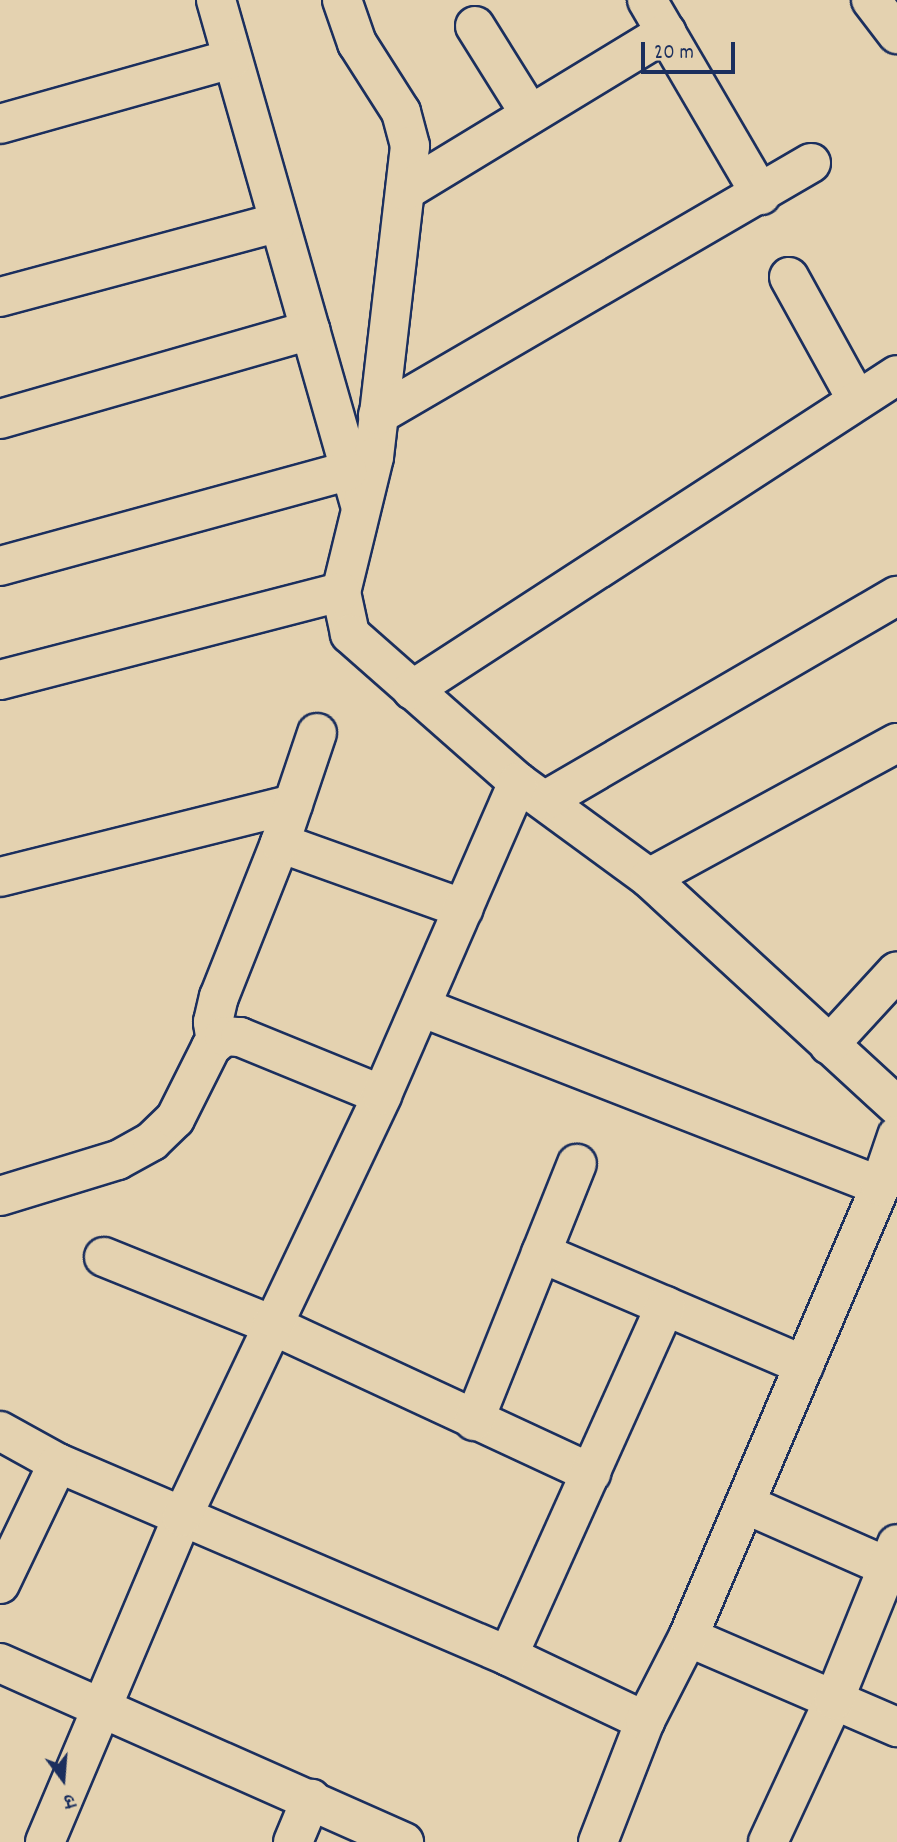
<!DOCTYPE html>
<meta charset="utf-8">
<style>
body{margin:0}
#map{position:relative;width:897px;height:1842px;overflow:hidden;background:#e4d2b0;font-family:Dekko,"Playpen Sans Deva",sans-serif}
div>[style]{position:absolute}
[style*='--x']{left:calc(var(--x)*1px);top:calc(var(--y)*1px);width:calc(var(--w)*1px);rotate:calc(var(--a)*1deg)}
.roads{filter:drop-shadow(2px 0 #1b2f5e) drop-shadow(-2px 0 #1b2f5e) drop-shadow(0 2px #1b2f5e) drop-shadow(0 -2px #1b2f5e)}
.minor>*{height:38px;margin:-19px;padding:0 19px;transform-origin:19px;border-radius:19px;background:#e4d2b0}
span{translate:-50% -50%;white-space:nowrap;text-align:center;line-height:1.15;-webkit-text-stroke:6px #e4d2b0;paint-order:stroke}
.north{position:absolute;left:28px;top:1744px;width:70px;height:70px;-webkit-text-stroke:5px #e4d2b0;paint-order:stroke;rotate:164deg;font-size:19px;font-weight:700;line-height:28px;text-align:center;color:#1b2f5e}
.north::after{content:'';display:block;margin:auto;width:24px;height:32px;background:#1b2f5e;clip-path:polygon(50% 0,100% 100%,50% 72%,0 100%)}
.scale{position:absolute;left:641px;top:42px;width:94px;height:32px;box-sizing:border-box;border:4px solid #1b2f5e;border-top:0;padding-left:9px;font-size:21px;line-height:24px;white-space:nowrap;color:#1b2f5e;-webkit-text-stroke:5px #e4d2b0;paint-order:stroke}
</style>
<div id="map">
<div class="roads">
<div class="minor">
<div style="--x:216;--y:0;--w:528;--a:74.07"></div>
<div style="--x:342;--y:0;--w:46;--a:70.8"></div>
<div style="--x:357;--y:43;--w:82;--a:57.5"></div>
<div style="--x:401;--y:112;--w:35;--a:75"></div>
<div style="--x:410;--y:146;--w:313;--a:96.6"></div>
<div style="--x:374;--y:457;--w:139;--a:103.7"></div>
<div style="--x:341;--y:592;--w:43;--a:77.9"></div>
<div style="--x:350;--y:634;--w:224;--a:41.4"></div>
<div style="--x:518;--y:782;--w:162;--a:36.2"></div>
<div style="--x:649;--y:878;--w:337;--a:42.6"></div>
<div style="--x:647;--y:0;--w:226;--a:59.7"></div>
<div style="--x:871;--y:0;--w:43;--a:52.6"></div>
<div style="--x:475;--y:26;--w:104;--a:58"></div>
<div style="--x:0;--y:124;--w:241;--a:-15.7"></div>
<div style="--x:405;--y:191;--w:306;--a:-31.3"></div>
<div style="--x:789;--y:277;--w:141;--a:61.1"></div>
<div style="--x:0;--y:297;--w:287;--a:-15"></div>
<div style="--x:378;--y:415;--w:501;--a:-30.2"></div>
<div style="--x:0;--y:419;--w:323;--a:-16"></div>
<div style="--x:0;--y:566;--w:360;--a:-15.3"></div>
<div style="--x:0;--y:680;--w:352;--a:-14.5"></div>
<div style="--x:412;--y:690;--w:578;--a:-33"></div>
<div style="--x:546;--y:800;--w:406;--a:-30.2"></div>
<div style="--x:280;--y:843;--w:195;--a:19.7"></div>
<div style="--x:0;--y:877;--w:302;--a:-14"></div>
<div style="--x:649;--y:878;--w:282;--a:-28.6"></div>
<div style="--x:421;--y:1007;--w:493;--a:21.3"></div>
<div style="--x:216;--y:1042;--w:20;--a:-99"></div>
<div style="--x:213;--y:1022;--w:26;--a:-77"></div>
<div style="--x:219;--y:997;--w:166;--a:-68.4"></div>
<div style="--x:280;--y:843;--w:116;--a:-71.4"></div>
<div style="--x:829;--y:1045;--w:100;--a:-47.4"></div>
<div style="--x:0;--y:1196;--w:123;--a:-17"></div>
<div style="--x:118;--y:1160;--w:39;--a:-29"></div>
<div style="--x:152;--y:1141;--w:32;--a:-44"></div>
<div style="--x:175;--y:1119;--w:80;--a:-63.4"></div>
<div style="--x:211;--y:1047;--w:17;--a:-40"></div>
<div style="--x:224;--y:1036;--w:16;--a:4"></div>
<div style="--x:240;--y:1037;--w:153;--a:22.2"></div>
<div style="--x:541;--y:1253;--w:286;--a:23.1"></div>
<div style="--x:104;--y:1257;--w:181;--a:22"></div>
<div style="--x:272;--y:1325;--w:352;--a:24.9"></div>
<div style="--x:474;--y:1421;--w:277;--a:-68.2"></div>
<div style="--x:0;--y:1431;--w:66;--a:28.9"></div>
<div style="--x:58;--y:1463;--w:490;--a:23.2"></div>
<div style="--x:508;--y:1656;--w:152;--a:25.4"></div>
<div style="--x:745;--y:1504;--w:166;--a:23.8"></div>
<div style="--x:0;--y:1584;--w:134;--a:-64.4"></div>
<div style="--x:688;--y:1637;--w:228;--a:23.3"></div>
<div style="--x:508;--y:1656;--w:384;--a:-65.8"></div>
<div style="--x:0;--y:1663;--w:442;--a:23.9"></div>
<div style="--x:45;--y:1842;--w:353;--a:-67.1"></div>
<div style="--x:182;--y:1517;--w:467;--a:-64.6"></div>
<div style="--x:382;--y:1095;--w:341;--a:-66.5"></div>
<div style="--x:293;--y:1842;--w:47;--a:-67.3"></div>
<div style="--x:598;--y:1842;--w:130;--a:-68.8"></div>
<div style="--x:645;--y:1721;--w:94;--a:-62.9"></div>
<div style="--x:688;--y:1637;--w:490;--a:-66.9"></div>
<div style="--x:880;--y:1186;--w:53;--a:-71.2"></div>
<div style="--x:768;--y:1842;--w:157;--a:-65.1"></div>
<div style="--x:834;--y:1700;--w:168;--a:-68"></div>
</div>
</div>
<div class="north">उ</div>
<div class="scale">20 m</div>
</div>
